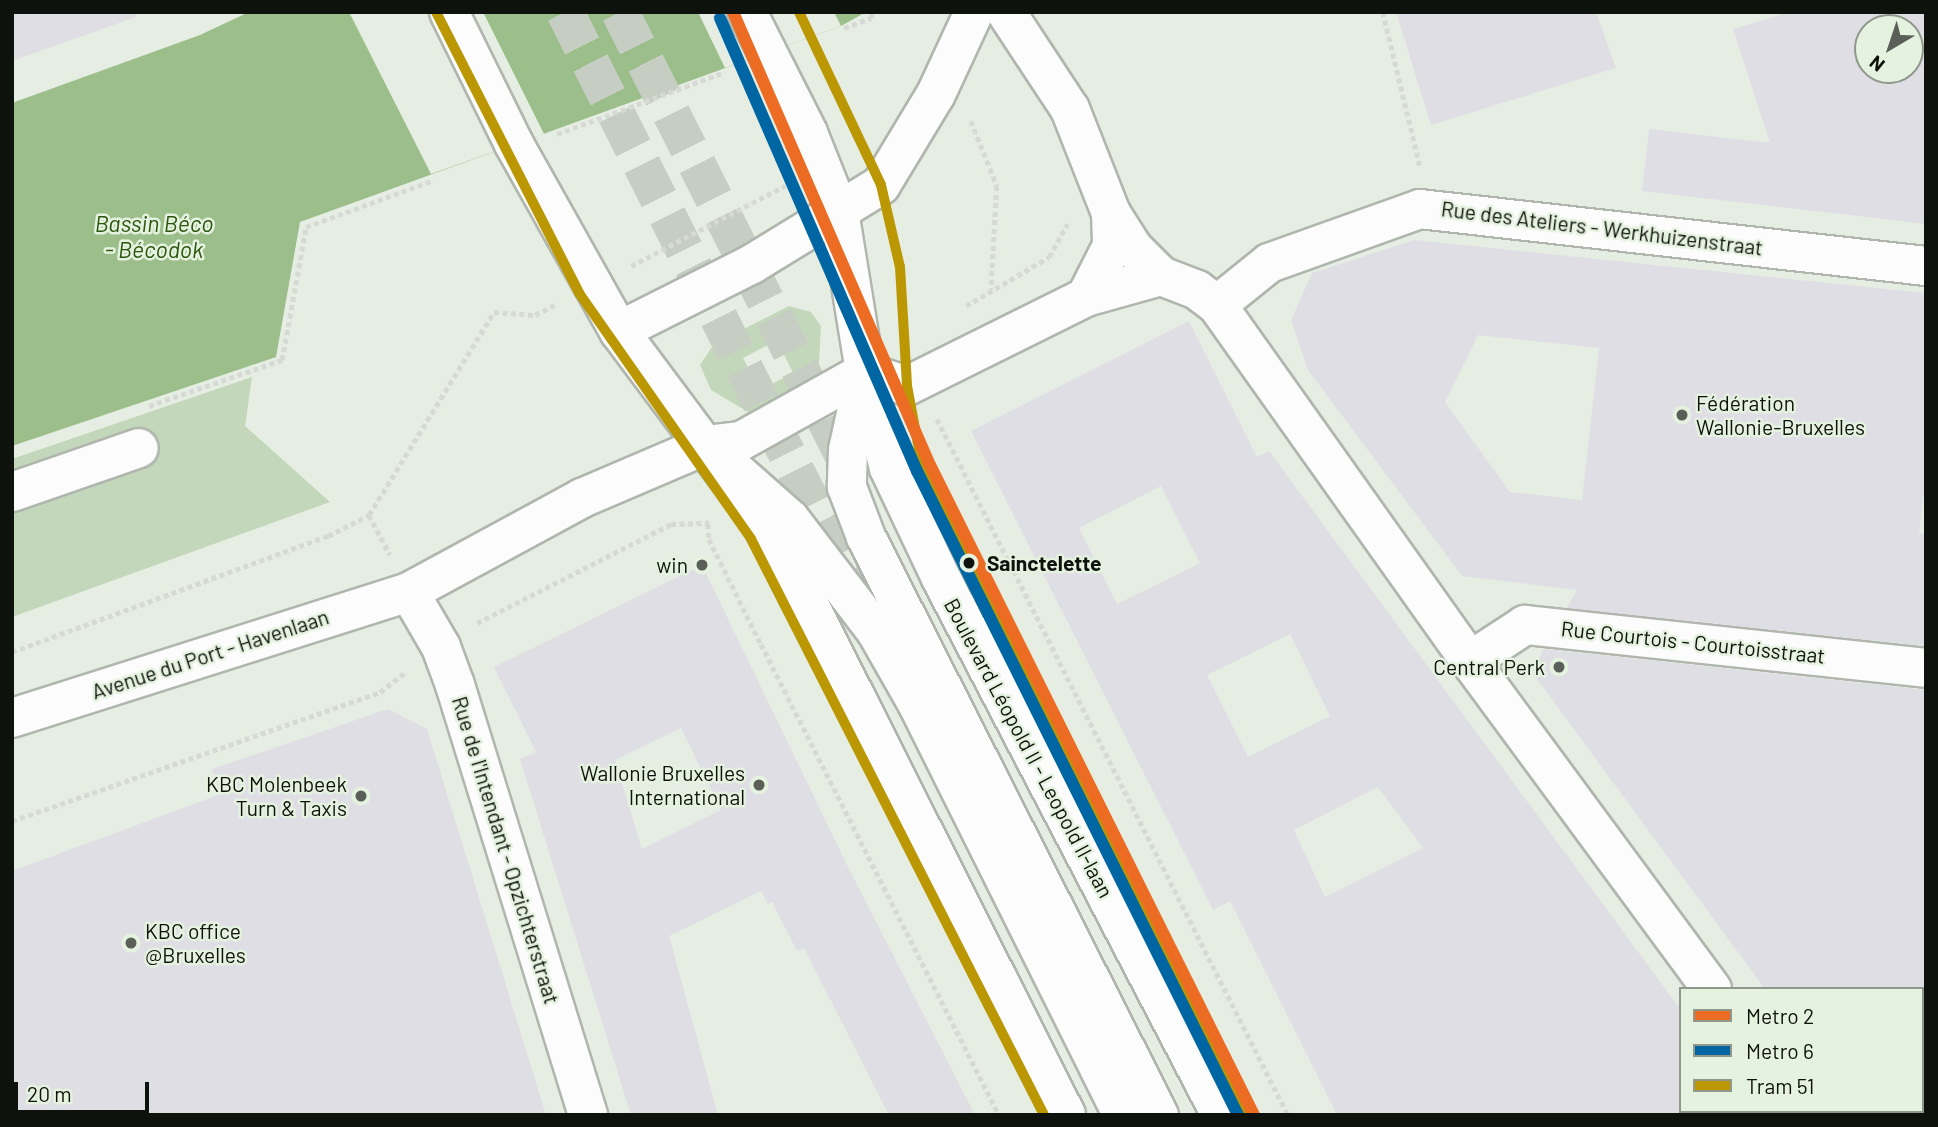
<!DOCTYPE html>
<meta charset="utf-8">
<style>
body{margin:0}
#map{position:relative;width:1938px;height:1127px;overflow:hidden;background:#e6eee3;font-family:Barlow,sans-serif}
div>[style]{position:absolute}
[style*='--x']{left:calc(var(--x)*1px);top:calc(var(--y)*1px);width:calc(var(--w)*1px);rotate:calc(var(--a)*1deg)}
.green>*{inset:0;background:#c3d7ba}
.water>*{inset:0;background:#9bbe8b}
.pier>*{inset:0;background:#e6eee3}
.building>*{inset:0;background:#dfdee5}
.highway-tunnel>*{height:38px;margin-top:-19px;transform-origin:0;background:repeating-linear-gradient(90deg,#c6cdc3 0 38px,transparent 0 57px)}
.path>*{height:4.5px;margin-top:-2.25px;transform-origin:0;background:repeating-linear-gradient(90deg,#d7d9d5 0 5px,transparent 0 8.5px)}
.roads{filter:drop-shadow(2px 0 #b0b6ae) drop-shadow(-2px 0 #b0b6ae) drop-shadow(0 2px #b0b6ae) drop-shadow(0 -2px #b0b6ae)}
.minor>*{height:38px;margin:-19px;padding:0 19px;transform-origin:19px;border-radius:19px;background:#fbfcfb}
.major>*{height:38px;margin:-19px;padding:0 19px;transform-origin:19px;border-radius:19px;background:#fbfcfb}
.highway>*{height:38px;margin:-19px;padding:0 19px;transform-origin:19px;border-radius:19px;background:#fbfcfb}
.tram-1>*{height:10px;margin:-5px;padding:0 5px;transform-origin:5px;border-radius:5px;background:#ba9703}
.metro-1>*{height:12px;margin:-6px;padding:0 6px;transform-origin:6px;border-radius:6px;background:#ed6c23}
.metro-2>*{height:12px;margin:-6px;padding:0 6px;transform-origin:6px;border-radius:6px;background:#0066a3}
.dots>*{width:19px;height:19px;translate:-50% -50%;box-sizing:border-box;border:4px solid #e5f2df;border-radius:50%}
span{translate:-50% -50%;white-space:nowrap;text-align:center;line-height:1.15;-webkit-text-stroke:5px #e5f2df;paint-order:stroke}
.street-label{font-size:21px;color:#0e120c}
.poi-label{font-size:21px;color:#0e120c}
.left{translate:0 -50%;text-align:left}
.right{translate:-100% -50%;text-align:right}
.stop-label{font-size:21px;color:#0e120c;font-weight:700}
.water-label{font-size:23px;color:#2a560e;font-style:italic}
.frame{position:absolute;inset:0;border:14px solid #0e120c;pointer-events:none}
.legend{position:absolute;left:1679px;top:987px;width:245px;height:126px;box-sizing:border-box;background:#e5f2df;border:2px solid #8f988b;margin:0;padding:9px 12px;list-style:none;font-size:21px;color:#0e120c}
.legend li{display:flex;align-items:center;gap:14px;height:35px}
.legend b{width:35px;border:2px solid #8f988b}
.north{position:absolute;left:1854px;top:14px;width:70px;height:70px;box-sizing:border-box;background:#e5f2df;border:2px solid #8f988b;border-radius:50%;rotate:219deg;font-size:19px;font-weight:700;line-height:28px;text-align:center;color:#0e120c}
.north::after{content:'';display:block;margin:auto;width:24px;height:32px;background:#5a5f57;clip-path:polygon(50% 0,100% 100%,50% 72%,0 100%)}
.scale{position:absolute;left:14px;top:1082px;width:135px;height:32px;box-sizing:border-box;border:4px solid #0e120c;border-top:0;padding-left:9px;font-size:21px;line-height:24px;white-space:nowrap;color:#0e120c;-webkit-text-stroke:5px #e5f2df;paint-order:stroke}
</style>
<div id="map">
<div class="green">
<div style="clip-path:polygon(evenodd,789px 306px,811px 312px,821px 326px,817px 403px,770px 425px,711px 390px,700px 365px,714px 344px,789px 306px,777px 340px,793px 373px,760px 390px,743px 358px,777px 340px)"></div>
<div style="clip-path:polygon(252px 377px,245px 426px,330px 502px,12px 617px,12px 459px)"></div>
</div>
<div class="water">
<div style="clip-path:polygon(249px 12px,866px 12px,841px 26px,300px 222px,276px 357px,12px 446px,12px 103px,200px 35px)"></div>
</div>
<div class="pier">
<div style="clip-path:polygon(349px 12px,483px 12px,544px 134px,431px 174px)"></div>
<div style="clip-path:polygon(698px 12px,834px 12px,841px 26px,725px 68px)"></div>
</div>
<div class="building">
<div style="clip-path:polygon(12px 12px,135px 12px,136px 17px,12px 61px)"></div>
<div style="clip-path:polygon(1396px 12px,1596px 12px,1616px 68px,1431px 125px)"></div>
<div style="clip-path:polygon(evenodd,1790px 12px,1926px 12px,1926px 224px,1642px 191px,1649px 129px,1770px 143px,1733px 29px,1790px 12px,1868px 28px,1910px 28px,1910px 70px,1868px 70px,1868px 28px)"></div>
<div style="clip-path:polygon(evenodd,1414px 240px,1926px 293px,1926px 477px,1919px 533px,1926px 534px,1926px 646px,1567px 608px,1577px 590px,1462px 576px,1308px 370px,1291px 320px,1312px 273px,1414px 240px,1478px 335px,1599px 348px,1582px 500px,1510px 492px,1445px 402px,1478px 335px)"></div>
<div style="clip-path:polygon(evenodd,1189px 321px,1257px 457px,1269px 451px,1681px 1010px,1681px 1115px,1337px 1115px,1230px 901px,1213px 910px,971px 431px,1189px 321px,1161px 486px,1200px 563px,1117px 604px,1079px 528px,1161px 486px,1189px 321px,1290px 634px,1330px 716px,1248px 757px,1207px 675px,1290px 634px,1189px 321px,1378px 787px,1423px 848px,1325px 897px,1294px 830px,1378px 787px)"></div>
<div style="clip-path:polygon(evenodd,702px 565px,847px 865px,975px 1115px,889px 1115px,804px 948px,797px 951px,772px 902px,768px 904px,761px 891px,669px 936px,718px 1115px,631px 1115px,520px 759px,536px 752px,494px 667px,702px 565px,681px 728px,721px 810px,642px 849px,615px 760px,681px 728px)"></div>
<div style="clip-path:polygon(1544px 649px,1926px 690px,1926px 989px,1765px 989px,1531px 671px)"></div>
<div style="clip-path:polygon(388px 709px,427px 729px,546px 1115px,12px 1115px,12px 871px,221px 794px,212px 769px)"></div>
</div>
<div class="highway-tunnel">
<div style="--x:565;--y:12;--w:646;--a:63.32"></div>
<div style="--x:620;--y:12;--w:522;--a:63.24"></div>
</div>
<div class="path">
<div style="--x:1383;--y:12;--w:158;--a:76.5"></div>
<div style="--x:844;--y:28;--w:29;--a:-20"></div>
<div style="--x:871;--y:18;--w:6;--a:-81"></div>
<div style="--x:971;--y:121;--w:70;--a:68.2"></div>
<div style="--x:997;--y:186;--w:103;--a:93.3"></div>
<div style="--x:557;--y:134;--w:179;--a:-20.3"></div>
<div style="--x:631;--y:266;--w:174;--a:-27.5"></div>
<div style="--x:966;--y:306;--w:96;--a:-30.6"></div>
<div style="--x:1049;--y:257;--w:38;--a:-61"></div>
<div style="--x:149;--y:406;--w:141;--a:-19.1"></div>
<div style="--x:282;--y:360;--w:135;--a:-79.8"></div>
<div style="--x:306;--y:227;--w:136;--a:-20.2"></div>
<div style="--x:937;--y:419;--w:779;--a:63.24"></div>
<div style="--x:369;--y:515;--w:45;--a:62.3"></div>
<div style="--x:708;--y:524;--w:15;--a:86"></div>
<div style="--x:709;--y:539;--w:117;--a:63.7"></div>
<div style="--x:761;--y:644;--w:528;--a:63.19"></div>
<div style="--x:477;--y:623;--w:218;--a:-27"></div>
<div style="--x:671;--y:524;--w:38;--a:-2"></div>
<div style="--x:12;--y:652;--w:337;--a:-20.2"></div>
<div style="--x:328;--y:536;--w:46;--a:-27.1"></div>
<div style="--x:369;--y:515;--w:238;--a:-58.4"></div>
<div style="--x:494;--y:312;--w:41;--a:4.2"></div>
<div style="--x:535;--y:315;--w:22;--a:-27"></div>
<div style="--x:12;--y:821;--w:390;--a:-19.3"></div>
<div style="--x:380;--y:692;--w:33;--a:-38"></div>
</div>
<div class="roads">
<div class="minor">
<div style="--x:1006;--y:12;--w:116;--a:56.6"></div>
<div style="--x:1070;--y:109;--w:112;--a:68.5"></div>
<div style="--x:1111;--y:213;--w:33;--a:88"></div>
<div style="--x:1112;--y:246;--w:57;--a:117"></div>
<div style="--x:1111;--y:213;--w:41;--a:57.8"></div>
<div style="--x:1133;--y:248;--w:40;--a:45"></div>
<div style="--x:1161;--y:276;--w:39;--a:21"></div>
<div style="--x:1197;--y:290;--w:25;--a:37"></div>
<div style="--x:1217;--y:305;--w:437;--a:54.6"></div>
<div style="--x:1470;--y:661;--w:408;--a:53.6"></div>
<div style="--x:1217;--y:305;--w:67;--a:-38.9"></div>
<div style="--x:1269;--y:263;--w:160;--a:-19.7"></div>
<div style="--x:1420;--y:209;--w:509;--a:6.43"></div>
<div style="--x:619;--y:331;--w:149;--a:-26.7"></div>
<div style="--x:752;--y:264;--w:151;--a:-31.5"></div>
<div style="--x:881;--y:185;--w:106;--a:-58.9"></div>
<div style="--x:936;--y:94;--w:90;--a:-65.1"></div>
<div style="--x:865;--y:372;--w:44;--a:18.4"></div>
<div style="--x:907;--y:386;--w:200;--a:-26.4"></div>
<div style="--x:1086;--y:297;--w:78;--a:-15.6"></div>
<div style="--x:12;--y:492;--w:134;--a:-19.1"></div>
<div style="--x:409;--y:592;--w:64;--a:59.8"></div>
<div style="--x:441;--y:647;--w:40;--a:69.8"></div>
<div style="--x:455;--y:685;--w:450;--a:72.8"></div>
<div style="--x:1470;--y:661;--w:66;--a:-33.2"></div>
<div style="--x:1525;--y:625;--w:403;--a:6.1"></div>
<div style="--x:12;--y:718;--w:417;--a:-17.6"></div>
<div style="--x:409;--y:592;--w:197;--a:-28.5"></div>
<div style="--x:582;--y:498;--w:135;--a:-23.1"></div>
<div style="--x:1802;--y:1111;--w:4;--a:63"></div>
</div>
<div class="major">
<div style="--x:449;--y:12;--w:147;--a:63.8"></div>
<div style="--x:514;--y:144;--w:214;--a:60.7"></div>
<div style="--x:619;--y:331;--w:267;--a:53.2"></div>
<div style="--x:779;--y:545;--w:638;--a:63.27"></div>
<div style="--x:747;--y:12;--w:136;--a:63.2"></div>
<div style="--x:808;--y:133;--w:84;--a:68.3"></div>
<div style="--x:839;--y:211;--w:163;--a:80.8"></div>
<div style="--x:865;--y:372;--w:99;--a:76"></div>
<div style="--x:889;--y:468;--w:122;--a:64.7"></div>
<div style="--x:941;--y:578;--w:606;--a:62.46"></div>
<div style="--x:706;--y:445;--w:35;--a:-7"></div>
<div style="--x:741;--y:441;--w:142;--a:-29.1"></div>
</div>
<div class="highway">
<div style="--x:865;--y:372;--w:80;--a:102.3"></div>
<div style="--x:848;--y:450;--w:37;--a:92"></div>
<div style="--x:847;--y:487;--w:53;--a:69.2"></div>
<div style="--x:866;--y:537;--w:648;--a:63.12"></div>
<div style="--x:706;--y:445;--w:112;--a:41.4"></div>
<div style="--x:790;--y:519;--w:141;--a:52.5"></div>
<div style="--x:876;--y:631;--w:85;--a:60.4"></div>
<div style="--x:918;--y:705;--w:458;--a:63.5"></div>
</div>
</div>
<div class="tram-1">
<div style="--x:436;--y:12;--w:315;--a:63"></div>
<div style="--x:579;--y:293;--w:300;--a:55"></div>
<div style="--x:751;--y:539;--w:646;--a:63.04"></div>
<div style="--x:799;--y:12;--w:191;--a:64.6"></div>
<div style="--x:881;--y:185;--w:84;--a:77"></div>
<div style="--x:900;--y:267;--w:119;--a:86.6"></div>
<div style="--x:907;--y:386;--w:70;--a:79.3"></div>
<div style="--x:920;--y:455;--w:44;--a:69.9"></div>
<div style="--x:935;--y:496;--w:693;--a:63.32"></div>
</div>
<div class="metro-1">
<div style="--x:733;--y:12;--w:494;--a:66.5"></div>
<div style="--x:930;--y:465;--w:726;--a:63.51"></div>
</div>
<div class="metro-2">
<div style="--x:720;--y:18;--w:494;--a:66.5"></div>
<div style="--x:917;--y:471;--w:720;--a:63.51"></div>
</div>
<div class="dots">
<div style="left:1682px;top:415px;background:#5a5f57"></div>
<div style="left:969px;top:563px;background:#0e120c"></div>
<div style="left:702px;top:565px;background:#5a5f57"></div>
<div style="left:1559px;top:667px;background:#5a5f57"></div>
<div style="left:759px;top:785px;background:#5a5f57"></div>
<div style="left:361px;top:796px;background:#5a5f57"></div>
<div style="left:131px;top:943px;background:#5a5f57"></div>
</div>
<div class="street-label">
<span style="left:1602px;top:228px;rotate:7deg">Rue des Ateliers - Werkhuizenstraat</span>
<span style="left:1693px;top:642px;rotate:6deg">Rue Courtois - Courtoisstraat</span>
<span style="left:210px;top:654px;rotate:-18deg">Avenue du Port - Havenlaan</span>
<span style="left:1029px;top:748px;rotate:62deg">Boulevard Léopold II - Leopold II-laan</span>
<span style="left:506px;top:850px;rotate:73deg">Rue de l'Intendant - Opzichterstraat</span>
</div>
<div class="poi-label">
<span class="left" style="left:1696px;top:415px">Fédération<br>Wallonie-Bruxelles</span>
<span class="right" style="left:688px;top:565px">win</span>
<span class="right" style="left:1545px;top:667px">Central Perk</span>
<span class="right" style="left:745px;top:785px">Wallonie Bruxelles<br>International</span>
<span class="right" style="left:347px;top:796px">KBC Molenbeek<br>Turn &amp; Taxis</span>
<span class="left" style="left:145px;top:943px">KBC office<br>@Bruxelles</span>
</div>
<div class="stop-label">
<span class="left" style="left:987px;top:563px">Sainctelette</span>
</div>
<div class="water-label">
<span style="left:154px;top:236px">Bassin Béco<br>- Bécodok</span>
</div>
<div class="frame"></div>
<ul class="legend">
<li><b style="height:9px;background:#ed6c23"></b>Metro 2</li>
<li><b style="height:9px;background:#0066a3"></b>Metro 6</li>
<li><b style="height:9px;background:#ba9703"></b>Tram 51</li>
</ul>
<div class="north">N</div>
<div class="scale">20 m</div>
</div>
